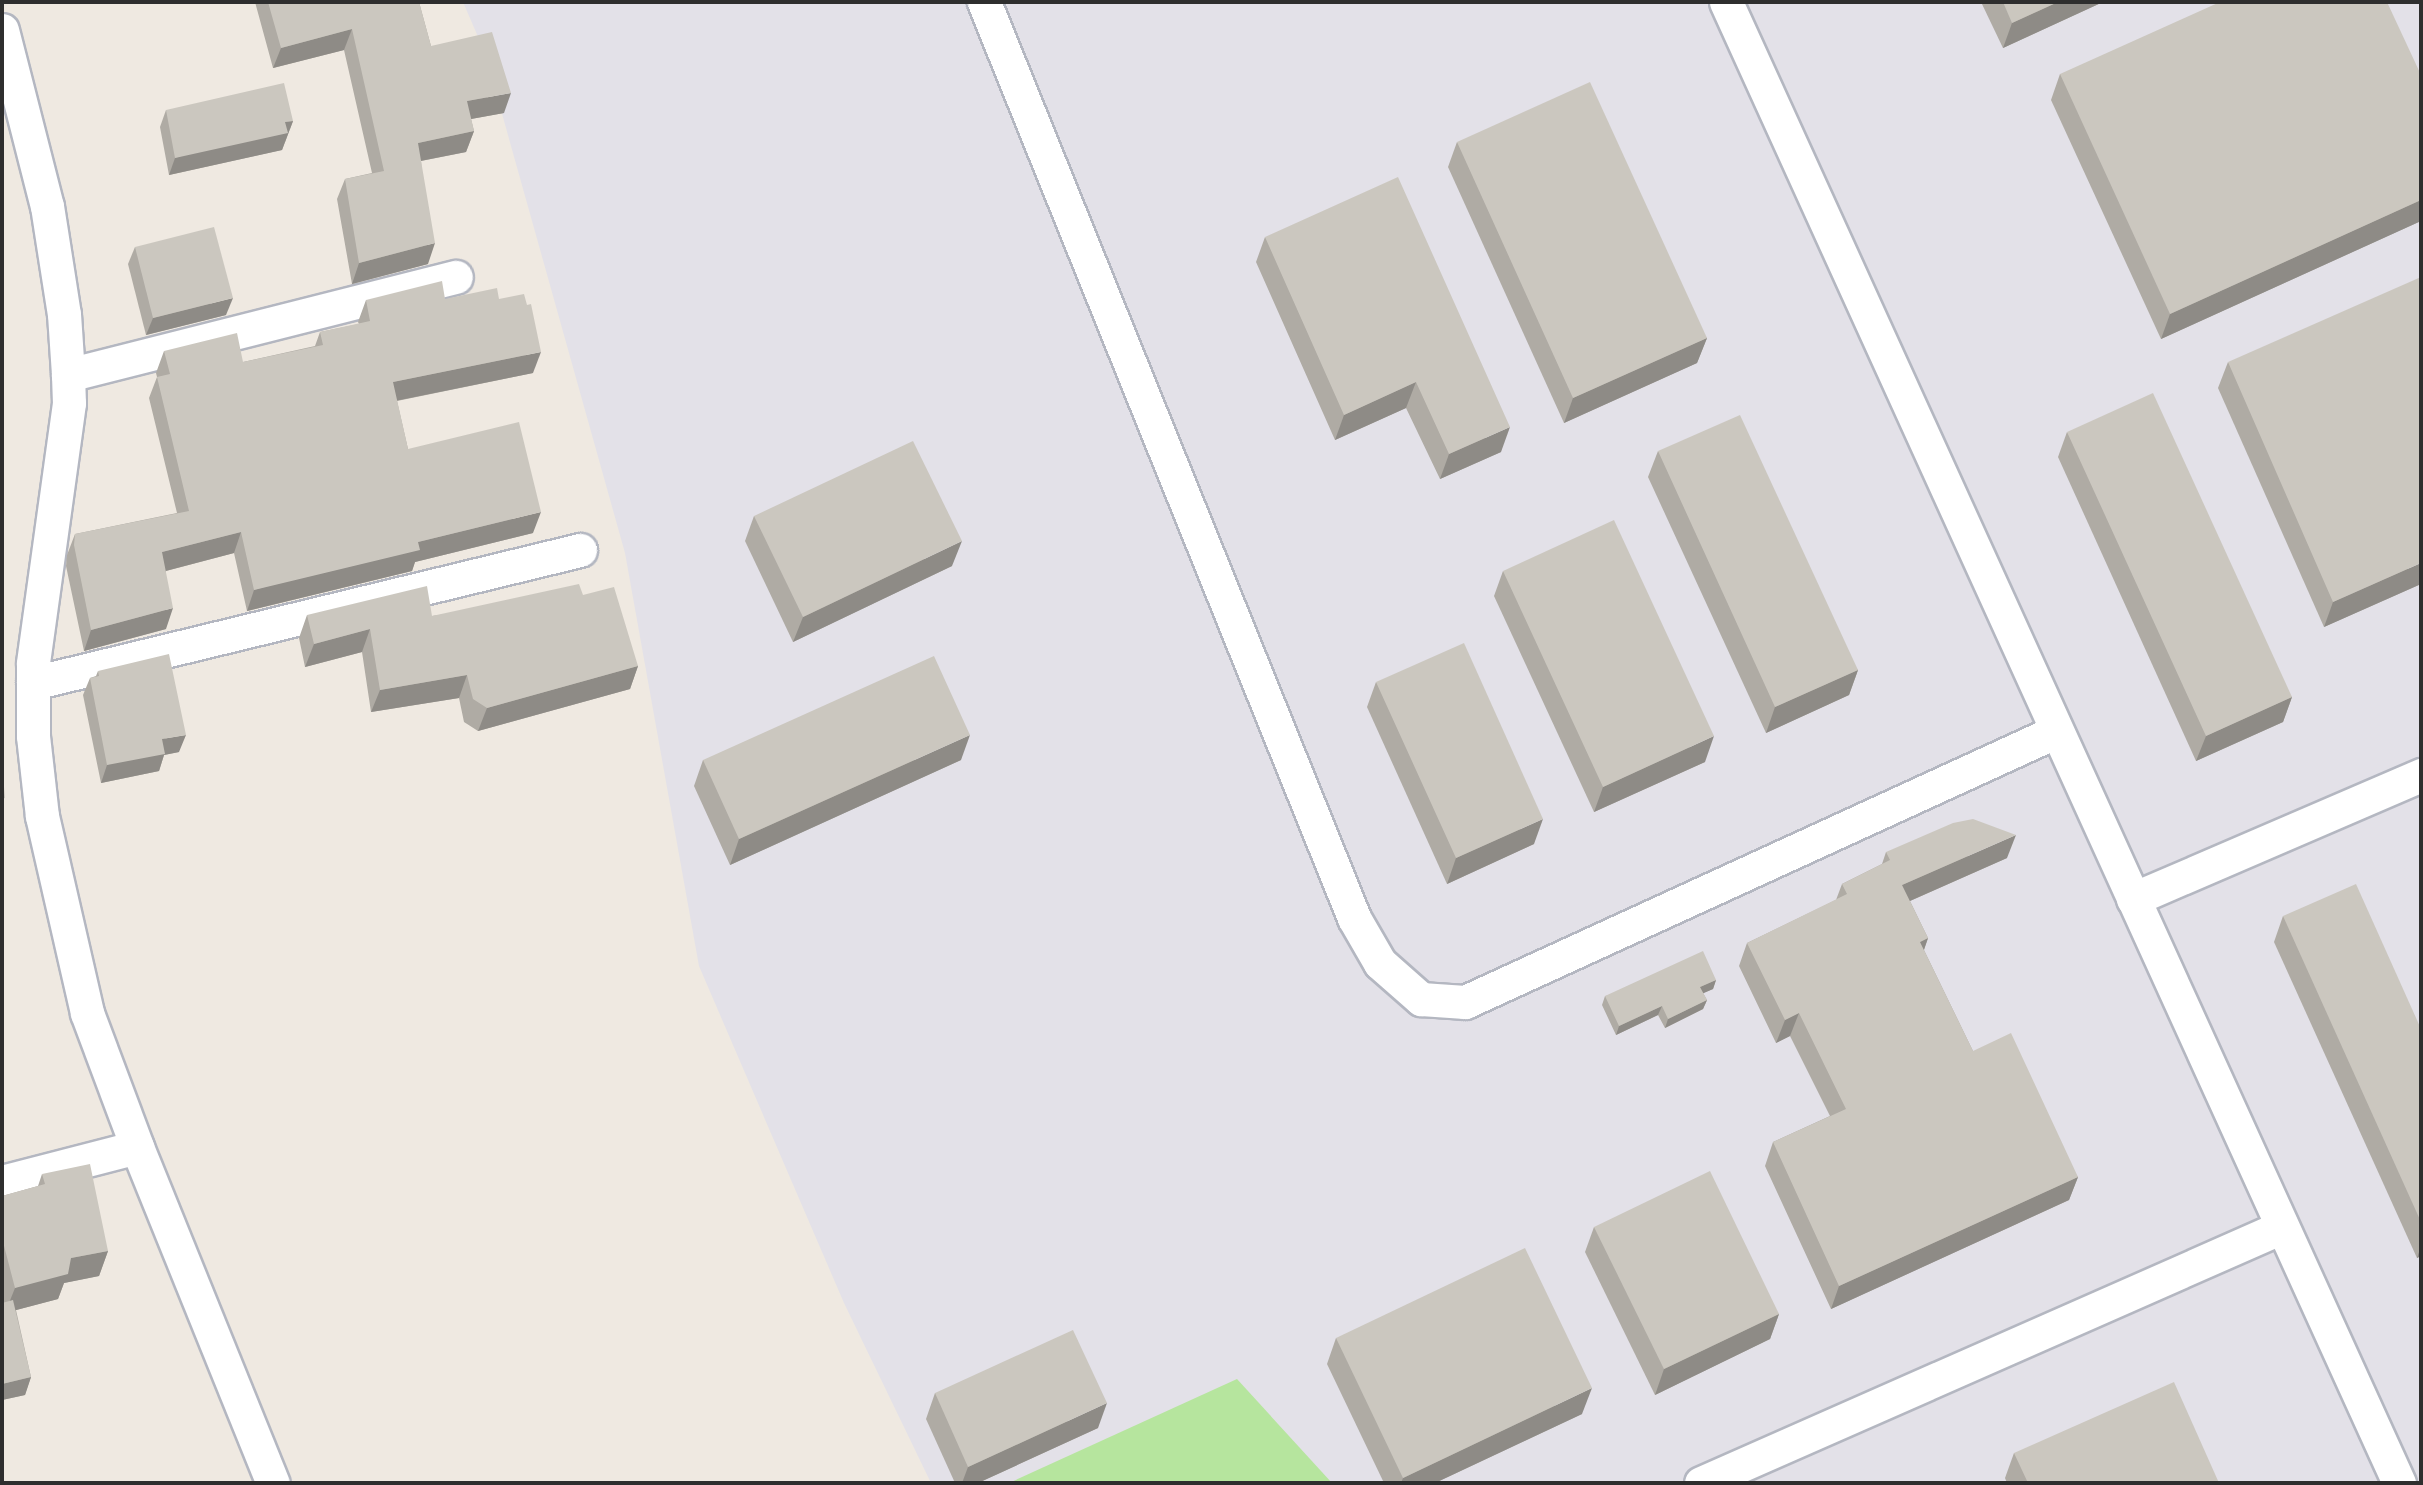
<!DOCTYPE html>
<style>
body{margin:0}
#map{position:relative;width:2423px;height:1485px;overflow:hidden;background:#efe9e1;font-family:Rubik,sans-serif}
div>[style]{position:absolute}
[style*='--x']{left:calc(var(--x)*1px);top:calc(var(--y)*1px);width:calc(var(--w)*1px);rotate:calc(var(--a)*1deg)}
.industrial>*{inset:0;background:#e3e1e8}
.green>*{inset:0;background:#b6e59e}
.roads{filter:drop-shadow(2px 0 #b4b7c1) drop-shadow(-2px 0 #b4b7c1) drop-shadow(0 2px #b4b7c1) drop-shadow(0 -2px #b4b7c1)}
.street>*{height:33px;margin:-16.5px;padding:0 16.5px;transform-origin:16.5px;border-radius:16.5px;background:#fff}
.wall>*{inset:0;background:#afaba4}
.shaded-wall>*{inset:0;background:#8e8b86}
.building>*{inset:0;background:#cbc7bf}
span{translate:-50% -50%;white-space:nowrap;text-align:center;line-height:1.15;-webkit-text-stroke:5px #fff;paint-order:stroke}
.frame{position:absolute;inset:0;border:4px solid #2e2e2e;pointer-events:none}
</style>
<div id="map">
<div class="industrial">
<div style="clip-path:polygon(463px 2px,2421px 2px,2421px 1483px,931px 1483px,844px 1303px,699px 966px,625px 553px,485px 53px)"></div>
</div>
<div class="green">
<div style="clip-path:polygon(1237px 1379px,1332px 1483px,1009px 1483px)"></div>
</div>
<div class="roads">
<div class="street">
<div style="--x:984;--y:2;--w:988;--a:68"></div>
<div style="--x:1354;--y:918;--w:52;--a:60"></div>
<div style="--x:1380;--y:963;--w:55;--a:41.3"></div>
<div style="--x:1421;--y:999;--w:44;--a:3.9"></div>
<div style="--x:1465;--y:1002;--w:651;--a:-24.6"></div>
<div style="--x:1726;--y:2;--w:1627;--a:65.56"></div>
<div style="--x:2;--y:30;--w:182;--a:75.7"></div>
<div style="--x:47;--y:206;--w:109;--a:81.1"></div>
<div style="--x:64;--y:314;--w:61;--a:86.2"></div>
<div style="--x:68;--y:375;--w:28;--a:88"></div>
<div style="--x:69;--y:403;--w:263;--a:97.9"></div>
<div style="--x:33;--y:664;--w:72;--a:90"></div>
<div style="--x:33;--y:736;--w:81;--a:83.6"></div>
<div style="--x:42;--y:816;--w:202;--a:77.1"></div>
<div style="--x:87;--y:1013;--w:143;--a:69.5"></div>
<div style="--x:137;--y:1147;--w:362;--a:68"></div>
<div style="--x:68;--y:375;--w:400;--a:-14.2"></div>
<div style="--x:33;--y:683;--w:563;--a:-13.67"></div>
<div style="--x:2133;--y:899;--w:314;--a:-23.3"></div>
<div style="--x:2;--y:1182;--w:139;--a:-14.5"></div>
<div style="--x:1701;--y:1483;--w:635;--a:-23.78"></div>
</div>
</div>
<div class="wall">
<div style="clip-path:polygon(255px 2px,419px 2px,431px 46px,504px 113px,471px 119px,474px 131px,466px 152px,421px 161px,428px 264px,352px 284px,337px 199px,345px 179px,372px 173px,344px 50px,273px 68px)"></div>
<div style="clip-path:polygon(1981px 2px,2103px 2px,2003px 48px)"></div>
<div style="clip-path:polygon(2060px 74px,2421px 75px,2421px 221px,2161px 339px,2051px 100px)"></div>
<div style="clip-path:polygon(166px 110px,293px 121px,282px 150px,169px 175px,160px 127px)"></div>
<div style="clip-path:polygon(1457px 142px,1707px 338px,1697px 363px,1564px 423px,1448px 167px)"></div>
<div style="clip-path:polygon(1265px 237px,1501px 452px,1440px 479px,1406px 408px,1335px 440px,1256px 262px)"></div>
<div style="clip-path:polygon(135px 247px,226px 315px,146px 335px,128px 264px)"></div>
<div style="clip-path:polygon(445px 299px,499px 299px,533px 373px,397px 401px,408px 449px,533px 533px,415px 562px,412px 571px,247px 611px,234px 553px,166px 571px,166px 629px,84px 651px,66px 566px,67px 555px,75px 534px,177px 513px,149px 398px,157px 377px,156px 373px,164px 351px,243px 362px,315px 346px,320px 332px,359px 324px,358px 322px,366px 300px)"></div>
<div style="clip-path:polygon(2228px 362px,2421px 584px,2324px 627px,2218px 388px)"></div>
<div style="clip-path:polygon(2067px 432px,2292px 697px,2283px 722px,2196px 761px,2058px 457px)"></div>
<div style="clip-path:polygon(1658px 451px,1858px 670px,1849px 695px,1766px 733px,1648px 477px)"></div>
<div style="clip-path:polygon(754px 516px,952px 566px,793px 642px,745px 541px)"></div>
<div style="clip-path:polygon(1503px 571px,1705px 762px,1594px 812px,1494px 596px)"></div>
<div style="clip-path:polygon(583px 595px,638px 666px,630px 689px,478px 731px,464px 722px,459px 698px,371px 712px,362px 652px,305px 667px,299px 638px,307px 615px,432px 616px)"></div>
<div style="clip-path:polygon(98px 671px,179px 752px,164px 755px,159px 771px,101px 783px,83px 695px,90px 678px,96px 676px)"></div>
<div style="clip-path:polygon(1376px 682px,1534px 844px,1447px 884px,1367px 707px)"></div>
<div style="clip-path:polygon(703px 760px,961px 760px,730px 865px,694px 786px)"></div>
<div style="clip-path:polygon(1886px 852px,2007px 858px,1910px 901px,1928px 938px,1924px 950px,1973px 1051px,2078px 1177px,2069px 1200px,1831px 1309px,1765px 1166px,1773px 1142px,1830px 1116px,1790px 1036px,1776px 1043px,1739px 966px,1747px 943px,1836px 900px,1842px 884px,1882px 864px)"></div>
<div style="clip-path:polygon(2283px 916px,2421px 1029px,2421px 1256px,2417px 1258px,2274px 942px)"></div>
<div style="clip-path:polygon(1716px 980px,1713px 989px,1703px 993px,1707px 1000px,1703px 1009px,1665px 1028px,1658px 1015px,1616px 1035px,1602px 1005px,1605px 996px)"></div>
<div style="clip-path:polygon(42px 1174px,108px 1251px,99px 1276px,64px 1283px,58px 1299px,16px 1310px,31px 1377px,25px 1395px,2px 1400px,2px 1303px,3px 1303px,2px 1299px,2px 1196px,38px 1186px)"></div>
<div style="clip-path:polygon(1594px 1227px,1779px 1314px,1770px 1339px,1655px 1395px,1585px 1252px)"></div>
<div style="clip-path:polygon(1336px 1338px,1582px 1414px,1435px 1483px,1384px 1483px,1327px 1364px)"></div>
<div style="clip-path:polygon(935px 1393px,1098px 1428px,978px 1483px,955px 1483px,926px 1419px)"></div>
<div style="clip-path:polygon(2014px 1453px,2219px 1483px,2007px 1483px,2005px 1478px)"></div>
</div>
<div class="shaded-wall">
<div style="clip-path:polygon(2058px 2px,2103px 2px,2003px 48px,2012px 23px)"></div>
<div style="clip-path:polygon(352px 29px,344px 50px,273px 68px,281px 48px)"></div>
<div style="clip-path:polygon(511px 93px,504px 113px,460px 121px,467px 101px)"></div>
<div style="clip-path:polygon(293px 121px,282px 150px,169px 175px,175px 158px,285px 122px)"></div>
<div style="clip-path:polygon(474px 131px,466px 152px,410px 163px,418px 143px)"></div>
<div style="clip-path:polygon(2421px 200px,2421px 221px,2161px 339px,2170px 314px)"></div>
<div style="clip-path:polygon(435px 243px,428px 264px,352px 284px,359px 263px)"></div>
<div style="clip-path:polygon(233px 298px,226px 315px,146px 335px,153px 318px)"></div>
<div style="clip-path:polygon(1707px 338px,1697px 363px,1564px 423px,1573px 398px)"></div>
<div style="clip-path:polygon(541px 352px,533px 373px,385px 403px,393px 382px)"></div>
<div style="clip-path:polygon(1416px 382px,1406px 408px,1335px 440px,1344px 415px)"></div>
<div style="clip-path:polygon(1510px 427px,1501px 452px,1440px 479px,1449px 454px)"></div>
<div style="clip-path:polygon(541px 512px,533px 533px,415px 562px,412px 571px,247px 611px,254px 590px,418px 542px)"></div>
<div style="clip-path:polygon(241px 532px,234px 553px,154px 574px,162px 552px)"></div>
<div style="clip-path:polygon(962px 541px,952px 566px,793px 642px,803px 617px)"></div>
<div style="clip-path:polygon(2421px 563px,2421px 584px,2324px 627px,2333px 602px)"></div>
<div style="clip-path:polygon(173px 608px,166px 629px,84px 651px,91px 630px)"></div>
<div style="clip-path:polygon(370px 629px,362px 652px,305px 667px,314px 644px)"></div>
<div style="clip-path:polygon(638px 666px,630px 689px,478px 731px,487px 708px)"></div>
<div style="clip-path:polygon(1858px 670px,1849px 695px,1766px 733px,1775px 707px)"></div>
<div style="clip-path:polygon(467px 675px,459px 698px,371px 712px,380px 690px)"></div>
<div style="clip-path:polygon(2292px 697px,2283px 722px,2196px 761px,2206px 736px)"></div>
<div style="clip-path:polygon(186px 735px,179px 752px,164px 755px,159px 771px,101px 783px,107px 765px,162px 739px)"></div>
<div style="clip-path:polygon(970px 735px,961px 760px,730px 865px,739px 839px)"></div>
<div style="clip-path:polygon(1714px 736px,1705px 762px,1594px 812px,1603px 787px)"></div>
<div style="clip-path:polygon(1543px 819px,1534px 844px,1447px 884px,1456px 858px)"></div>
<div style="clip-path:polygon(2016px 835px,2007px 858px,1894px 908px,1902px 885px)"></div>
<div style="clip-path:polygon(1928px 938px,1920px 961px,1920px 942px)"></div>
<div style="clip-path:polygon(1716px 980px,1713px 989px,1697px 996px,1700px 987px)"></div>
<div style="clip-path:polygon(1707px 1000px,1703px 1009px,1665px 1028px,1668px 1019px)"></div>
<div style="clip-path:polygon(1662px 1006px,1658px 1015px,1616px 1035px,1619px 1026px)"></div>
<div style="clip-path:polygon(1799px 1013px,1790px 1036px,1776px 1043px,1785px 1020px)"></div>
<div style="clip-path:polygon(2078px 1177px,2069px 1200px,1831px 1309px,1839px 1286px)"></div>
<div style="clip-path:polygon(2421px 1246px,2421px 1256px,2417px 1258px)"></div>
<div style="clip-path:polygon(108px 1251px,99px 1276px,64px 1283px,58px 1299px,5px 1313px,15px 1288px,71px 1258px)"></div>
<div style="clip-path:polygon(1779px 1314px,1770px 1339px,1655px 1395px,1664px 1369px)"></div>
<div style="clip-path:polygon(31px 1377px,25px 1395px,2px 1400px,2px 1384px)"></div>
<div style="clip-path:polygon(1592px 1388px,1582px 1414px,1435px 1483px,1401px 1483px,1403px 1478px)"></div>
<div style="clip-path:polygon(1107px 1403px,1098px 1428px,978px 1483px,962px 1483px,968px 1467px)"></div>
</div>
<div class="building">
<div style="clip-path:polygon(268px 2px,419px 2px,431px 46px,492px 32px,511px 93px,467px 101px,474px 131px,418px 143px,435px 243px,359px 263px,345px 179px,384px 171px,352px 29px,281px 48px)"></div>
<div style="clip-path:polygon(2003px 2px,2058px 2px,2012px 23px)"></div>
<div style="clip-path:polygon(2220px 2px,2387px 2px,2421px 75px,2421px 200px,2170px 314px,2060px 74px)"></div>
<div style="clip-path:polygon(1590px 82px,1707px 338px,1573px 398px,1457px 142px)"></div>
<div style="clip-path:polygon(284px 83px,293px 121px,285px 122px,288px 133px,175px 158px,166px 110px)"></div>
<div style="clip-path:polygon(1398px 177px,1510px 427px,1449px 454px,1416px 382px,1344px 415px,1265px 237px)"></div>
<div style="clip-path:polygon(214px 227px,233px 298px,153px 318px,135px 247px)"></div>
<div style="clip-path:polygon(2421px 277px,2421px 563px,2333px 602px,2228px 362px)"></div>
<div style="clip-path:polygon(442px 281px,445px 299px,497px 288px,499px 299px,524px 294px,527px 305px,531px 304px,541px 352px,393px 382px,408px 449px,519px 422px,541px 512px,418px 542px,420px 550px,254px 590px,241px 532px,162px 552px,173px 608px,91px 630px,74px 545px,75px 534px,189px 511px,157px 377px,170px 374px,164px 351px,237px 333px,243px 362px,323px 345px,320px 332px,370px 321px,366px 300px)"></div>
<div style="clip-path:polygon(2153px 393px,2292px 697px,2206px 736px,2067px 432px)"></div>
<div style="clip-path:polygon(1740px 415px,1858px 670px,1775px 707px,1658px 451px)"></div>
<div style="clip-path:polygon(913px 441px,962px 541px,803px 617px,754px 516px)"></div>
<div style="clip-path:polygon(1614px 520px,1714px 736px,1603px 787px,1503px 571px)"></div>
<div style="clip-path:polygon(579px 584px,583px 595px,614px 587px,638px 666px,487px 708px,473px 699px,467px 675px,380px 690px,370px 629px,314px 644px,307px 615px,427px 586px,432px 616px)"></div>
<div style="clip-path:polygon(1464px 643px,1543px 819px,1456px 858px,1376px 682px)"></div>
<div style="clip-path:polygon(169px 654px,186px 735px,162px 739px,165px 754px,107px 765px,90px 678px,99px 676px,98px 671px)"></div>
<div style="clip-path:polygon(934px 656px,970px 735px,739px 839px,703px 760px)"></div>
<div style="clip-path:polygon(2px 766px,5px 798px,2px 799px)"></div>
<div style="clip-path:polygon(1973px 819px,2016px 835px,1902px 885px,1928px 938px,1920px 942px,1973px 1051px,2011px 1033px,2078px 1177px,1839px 1286px,1773px 1142px,1846px 1109px,1799px 1013px,1785px 1020px,1747px 943px,1847px 894px,1842px 884px,1890px 860px,1886px 852px,1953px 823px)"></div>
<div style="clip-path:polygon(2356px 884px,2421px 1029px,2421px 1222px,2283px 916px)"></div>
<div style="clip-path:polygon(1703px 951px,1716px 980px,1700px 987px,1707px 1000px,1668px 1019px,1662px 1006px,1619px 1026px,1605px 996px)"></div>
<div style="clip-path:polygon(90px 1164px,108px 1251px,71px 1258px,68px 1274px,15px 1288px,2px 1238px,2px 1204px,4px 1203px,2px 1196px,45px 1184px,42px 1174px)"></div>
<div style="clip-path:polygon(1710px 1171px,1779px 1314px,1664px 1369px,1594px 1227px)"></div>
<div style="clip-path:polygon(1525px 1248px,1592px 1388px,1403px 1478px,1336px 1338px)"></div>
<div style="clip-path:polygon(13px 1300px,31px 1377px,2px 1384px,2px 1303px)"></div>
<div style="clip-path:polygon(1073px 1330px,1107px 1403px,968px 1467px,935px 1393px)"></div>
<div style="clip-path:polygon(2174px 1382px,2219px 1483px,2028px 1483px,2014px 1453px)"></div>
</div>
<div class="frame"></div>
</div>
